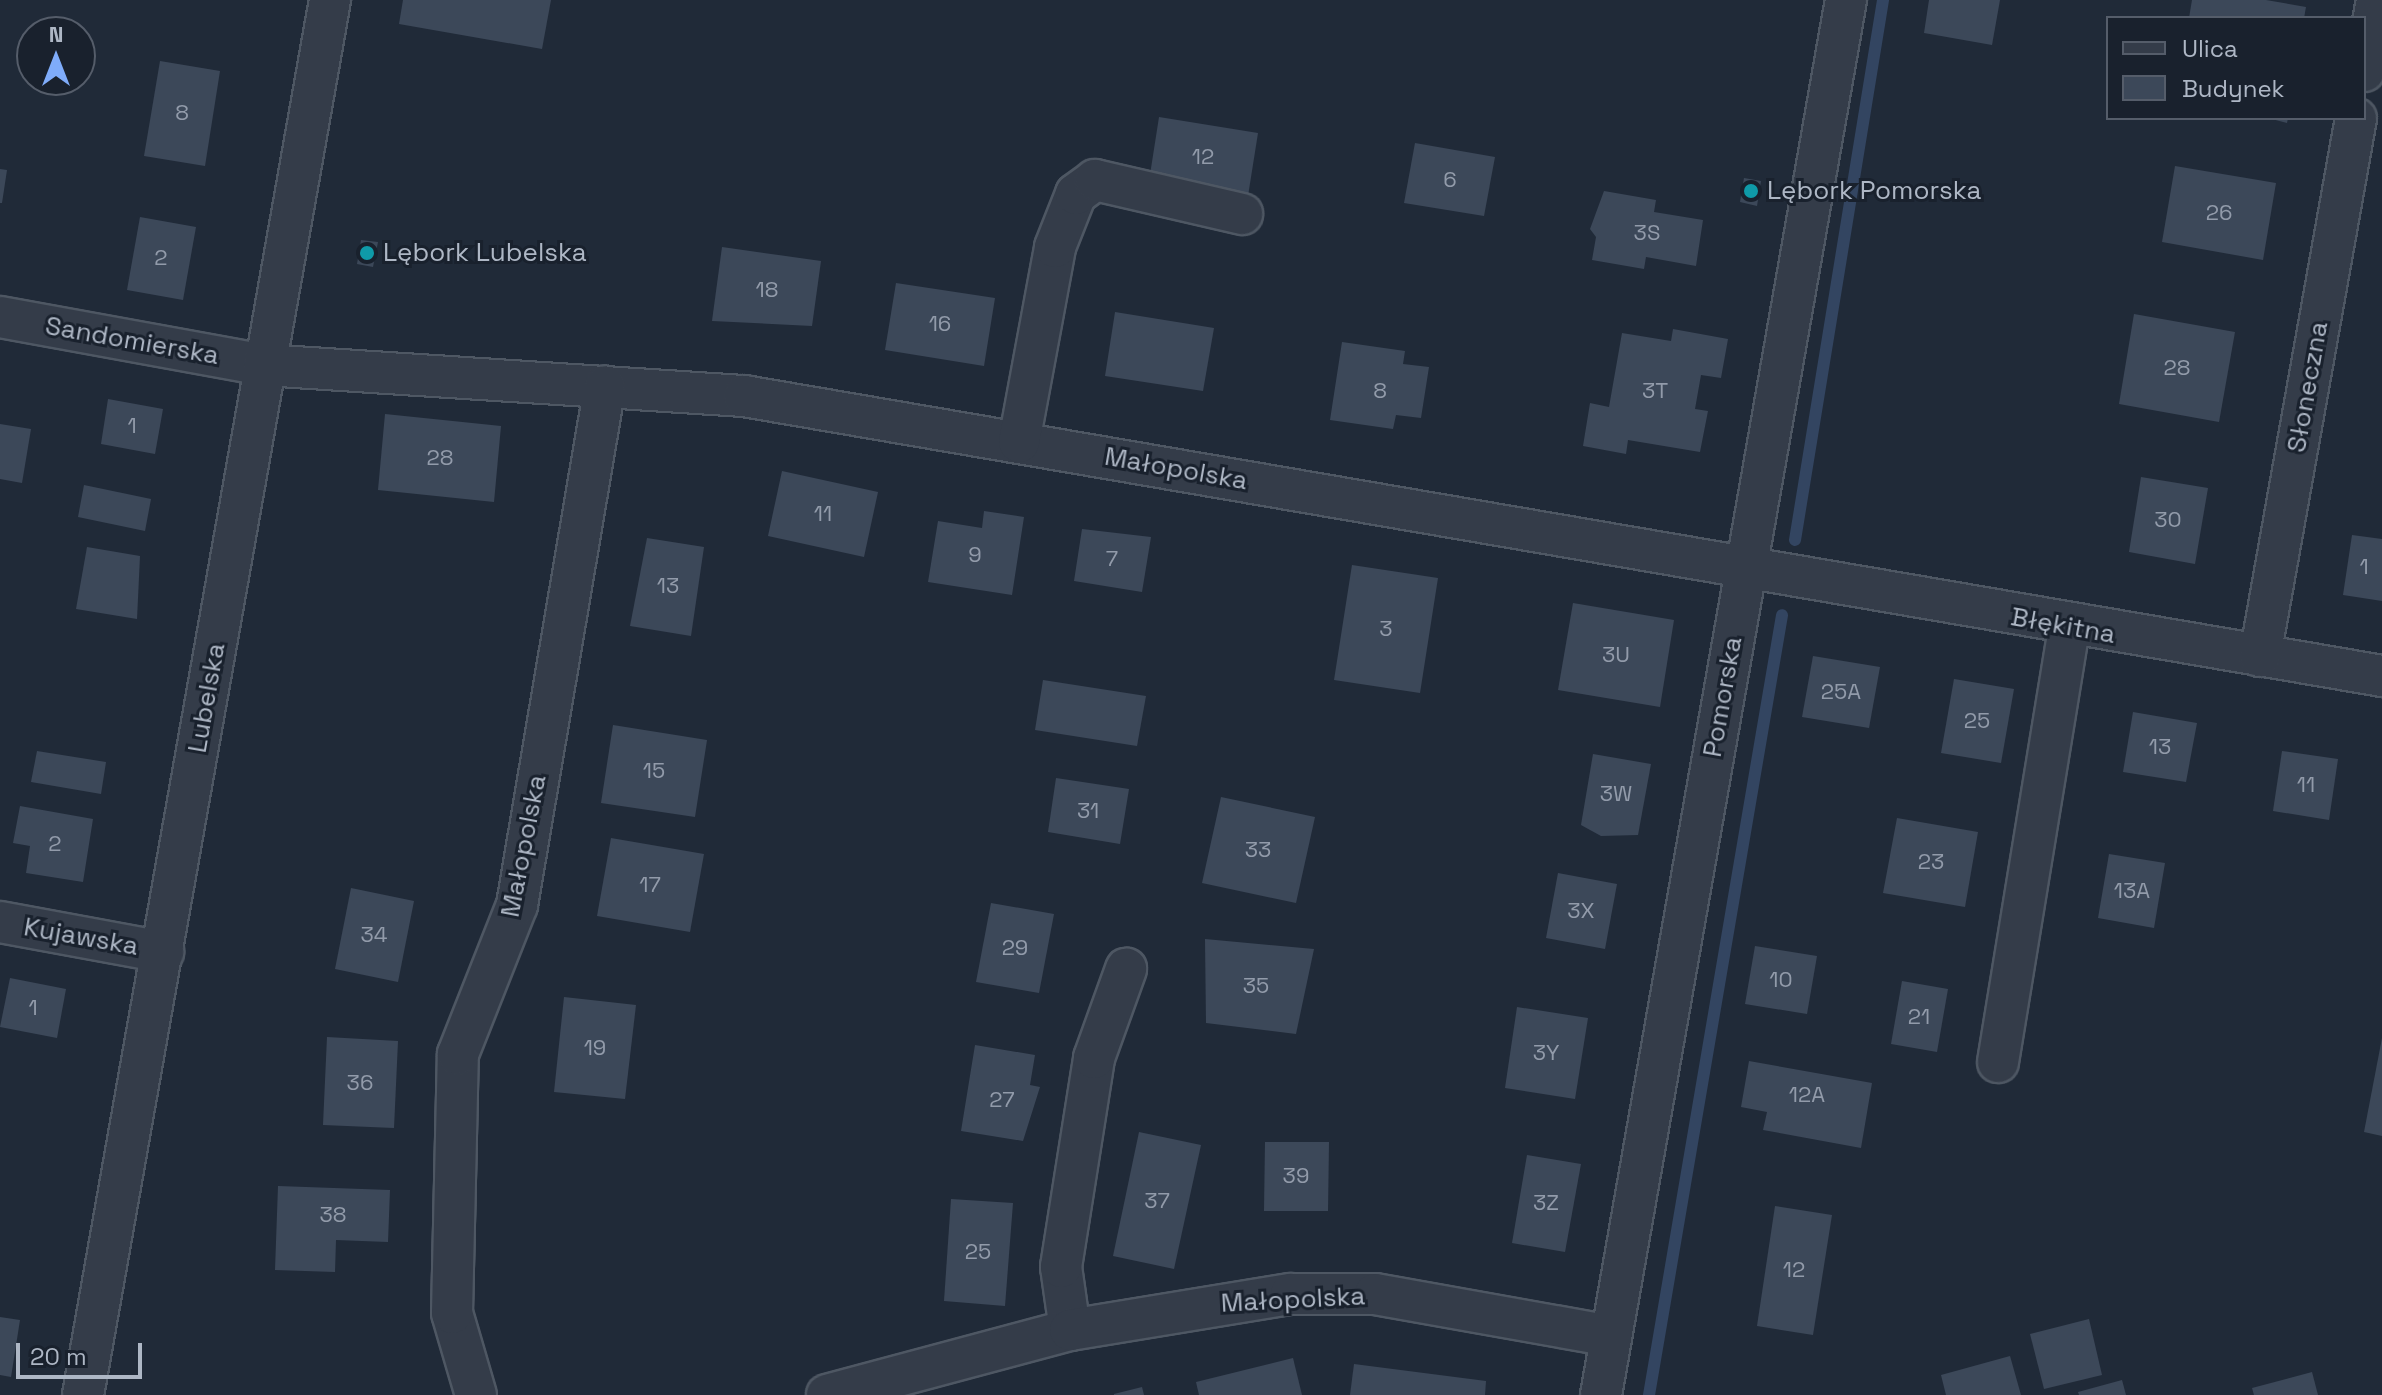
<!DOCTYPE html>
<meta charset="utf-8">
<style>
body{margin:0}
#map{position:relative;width:2382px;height:1395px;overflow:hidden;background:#202a38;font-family:"Space Grotesk",sans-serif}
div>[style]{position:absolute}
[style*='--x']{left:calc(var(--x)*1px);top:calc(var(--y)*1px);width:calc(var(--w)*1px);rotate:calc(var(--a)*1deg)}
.stream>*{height:12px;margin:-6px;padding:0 6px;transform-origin:6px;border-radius:6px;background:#334561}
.building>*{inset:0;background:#3c4859}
.roads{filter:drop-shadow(2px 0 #4e5763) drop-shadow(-2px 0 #4e5763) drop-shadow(0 2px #4e5763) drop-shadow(0 -2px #4e5763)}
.street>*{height:40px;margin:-20px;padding:0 20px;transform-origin:20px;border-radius:20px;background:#343c49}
.dots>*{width:22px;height:22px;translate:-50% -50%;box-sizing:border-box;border:4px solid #19212d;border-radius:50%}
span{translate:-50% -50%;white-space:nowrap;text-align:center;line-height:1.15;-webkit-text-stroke:6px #19212d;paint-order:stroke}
.number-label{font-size:22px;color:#929baa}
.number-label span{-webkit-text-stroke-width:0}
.poi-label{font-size:26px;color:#aeb7c5}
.left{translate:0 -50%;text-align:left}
.street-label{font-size:26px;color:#aeb7c5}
.legend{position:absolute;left:2106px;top:16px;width:260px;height:104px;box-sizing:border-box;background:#19212d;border:2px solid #555d6a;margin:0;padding:10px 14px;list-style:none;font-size:24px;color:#aeb7c5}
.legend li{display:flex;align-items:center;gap:16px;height:40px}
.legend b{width:40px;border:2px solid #555d6a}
.north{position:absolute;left:16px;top:16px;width:80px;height:80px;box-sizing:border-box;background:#19212d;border:2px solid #555d6a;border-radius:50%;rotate:0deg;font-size:22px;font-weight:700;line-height:32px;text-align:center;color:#aeb7c5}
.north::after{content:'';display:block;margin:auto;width:28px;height:36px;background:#7facfa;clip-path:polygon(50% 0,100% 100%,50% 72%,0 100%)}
.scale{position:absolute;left:16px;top:1343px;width:126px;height:36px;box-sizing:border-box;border:4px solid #aeb7c5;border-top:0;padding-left:10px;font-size:24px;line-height:28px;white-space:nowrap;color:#aeb7c5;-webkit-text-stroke:6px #19212d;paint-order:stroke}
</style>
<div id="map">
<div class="stream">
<div style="--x:1795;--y:540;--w:547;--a:-80.74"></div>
<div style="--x:1649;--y:1395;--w:791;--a:-80.32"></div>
</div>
<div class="building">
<div style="clip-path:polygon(403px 0,551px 0,542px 49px,399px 24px)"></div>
<div style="clip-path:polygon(1929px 0,2000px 0,1992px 45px,1924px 33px)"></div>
<div style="clip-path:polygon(2192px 0,2266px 0,2306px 7px,2304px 18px,2189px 18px)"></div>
<div style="clip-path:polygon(160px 61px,220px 71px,205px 166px,144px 156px)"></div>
<div style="clip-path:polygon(1159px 117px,1258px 133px,1248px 196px,1149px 181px)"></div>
<div style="clip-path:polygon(2268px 118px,2288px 118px,2287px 123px)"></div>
<div style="clip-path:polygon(1415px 143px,1495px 157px,1484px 216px,1404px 203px)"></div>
<div style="clip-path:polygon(2175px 166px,2276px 183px,2263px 260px,2162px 242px)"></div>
<div style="clip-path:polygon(0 169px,7px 170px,2px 203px,0 203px)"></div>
<div style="clip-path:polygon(1744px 178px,1761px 181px,1757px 206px,1740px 202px)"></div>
<div style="clip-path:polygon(1604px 191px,1656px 200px,1654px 212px,1703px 220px,1696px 266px,1646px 257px,1644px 269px,1592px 260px,1596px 237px,1590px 229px)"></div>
<div style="clip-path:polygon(140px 217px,196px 227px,183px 300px,127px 290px)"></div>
<div style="clip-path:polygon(361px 240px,378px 242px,373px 267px,357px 264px)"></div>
<div style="clip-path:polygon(722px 247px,821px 261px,812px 326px,712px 321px)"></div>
<div style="clip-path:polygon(896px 283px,995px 298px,984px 366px,885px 350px)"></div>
<div style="clip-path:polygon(1115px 312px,1214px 328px,1203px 391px,1105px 376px)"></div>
<div style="clip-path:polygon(2134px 314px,2235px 332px,2219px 422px,2119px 404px)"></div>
<div style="clip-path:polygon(1673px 329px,1728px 339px,1721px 378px,1701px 375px,1695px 409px,1708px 411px,1700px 452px,1628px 440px,1626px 454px,1583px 446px,1590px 403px,1609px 407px,1622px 333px,1671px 341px)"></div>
<div style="clip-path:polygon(1342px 342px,1405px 351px,1403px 364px,1429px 367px,1421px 418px,1396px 415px,1393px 429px,1330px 420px)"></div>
<div style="clip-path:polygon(108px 399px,163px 409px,155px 454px,101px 444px)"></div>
<div style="clip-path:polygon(385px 414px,501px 426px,494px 502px,378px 490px)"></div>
<div style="clip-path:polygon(0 424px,31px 429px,22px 483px,0 479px)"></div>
<div style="clip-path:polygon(782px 471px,878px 492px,864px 557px,768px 536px)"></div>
<div style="clip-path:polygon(2141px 477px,2208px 488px,2195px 564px,2129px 552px)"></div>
<div style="clip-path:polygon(84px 485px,151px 499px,145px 531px,78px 517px)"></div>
<div style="clip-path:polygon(984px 511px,1024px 517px,1012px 595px,928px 582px,938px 521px,982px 528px)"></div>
<div style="clip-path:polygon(1082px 529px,1151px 537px,1142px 592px,1074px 581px)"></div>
<div style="clip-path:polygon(2352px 535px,2382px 539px,2382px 601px,2343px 595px)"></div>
<div style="clip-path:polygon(647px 538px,704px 547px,691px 636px,630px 626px)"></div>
<div style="clip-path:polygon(87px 547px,140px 556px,137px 619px,76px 609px)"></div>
<div style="clip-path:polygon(1352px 565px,1438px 578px,1420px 693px,1334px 680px)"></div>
<div style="clip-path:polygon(1573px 603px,1674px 620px,1660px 707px,1558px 690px)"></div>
<div style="clip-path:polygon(1813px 656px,1880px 667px,1869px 728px,1802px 717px)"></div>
<div style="clip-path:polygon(1954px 679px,2014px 689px,2001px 763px,1941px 753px)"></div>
<div style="clip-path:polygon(1043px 680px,1146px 696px,1137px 746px,1035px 730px)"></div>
<div style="clip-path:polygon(2133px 712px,2197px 723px,2186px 782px,2123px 772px)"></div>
<div style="clip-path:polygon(613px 725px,707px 740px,695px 817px,601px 803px)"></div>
<div style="clip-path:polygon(37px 751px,106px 762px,101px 794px,31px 782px)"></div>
<div style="clip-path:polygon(2282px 751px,2338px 759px,2329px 820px,2273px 811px)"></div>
<div style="clip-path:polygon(1593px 754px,1651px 764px,1638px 835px,1601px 836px,1581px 825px)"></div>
<div style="clip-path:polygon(1056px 778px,1129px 789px,1120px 844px,1048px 832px)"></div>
<div style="clip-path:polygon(1221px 797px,1315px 817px,1296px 903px,1202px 883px)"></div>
<div style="clip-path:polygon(20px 806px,93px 819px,83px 882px,26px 873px,30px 846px,13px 843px)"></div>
<div style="clip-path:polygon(1897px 818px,1978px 832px,1965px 907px,1883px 893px)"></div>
<div style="clip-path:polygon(611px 838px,704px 854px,690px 932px,597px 916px)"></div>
<div style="clip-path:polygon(2109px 854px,2165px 863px,2154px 928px,2098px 918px)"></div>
<div style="clip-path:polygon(1558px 873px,1617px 884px,1605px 949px,1546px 938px)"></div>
<div style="clip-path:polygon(351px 888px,414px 901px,398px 982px,335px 969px)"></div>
<div style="clip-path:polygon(991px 903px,1054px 914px,1039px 993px,976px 982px)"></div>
<div style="clip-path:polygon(1205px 939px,1314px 949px,1296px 1034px,1206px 1023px)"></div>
<div style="clip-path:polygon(1755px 946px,1817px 956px,1807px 1014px,1745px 1004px)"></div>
<div style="clip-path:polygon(10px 978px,66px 989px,57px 1038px,0 1027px)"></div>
<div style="clip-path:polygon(1902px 981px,1948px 989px,1937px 1052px,1891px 1044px)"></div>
<div style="clip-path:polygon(564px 997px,636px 1005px,625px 1099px,554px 1092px)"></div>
<div style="clip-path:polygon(1517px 1007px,1588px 1018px,1575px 1099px,1505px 1088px)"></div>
<div style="clip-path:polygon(327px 1037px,398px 1041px,394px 1128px,323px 1125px)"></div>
<div style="clip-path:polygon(2382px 1038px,2382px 1136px,2364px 1132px)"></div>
<div style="clip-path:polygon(975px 1045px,1035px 1055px,1030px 1085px,1040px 1087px,1023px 1141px,961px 1131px)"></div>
<div style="clip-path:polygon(1749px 1061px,1872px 1083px,1861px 1148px,1763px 1130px,1767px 1112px,1741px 1107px)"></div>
<div style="clip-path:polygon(1139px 1132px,1201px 1145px,1174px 1269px,1113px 1256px)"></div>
<div style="clip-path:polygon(1265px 1142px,1329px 1142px,1328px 1211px,1264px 1211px)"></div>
<div style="clip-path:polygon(1527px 1155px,1581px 1164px,1565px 1252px,1512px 1243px)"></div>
<div style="clip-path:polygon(278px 1186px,390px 1190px,388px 1242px,336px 1240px,335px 1272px,275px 1270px)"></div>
<div style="clip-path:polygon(951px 1199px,1013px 1203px,1005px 1306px,944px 1301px)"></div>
<div style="clip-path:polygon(1775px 1206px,1832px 1215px,1813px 1335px,1757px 1326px)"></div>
<div style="clip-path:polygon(0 1317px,20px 1320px,11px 1377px,0 1375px)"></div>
<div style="clip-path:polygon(2089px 1319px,2102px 1375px,2044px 1389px,2030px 1334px)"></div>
<div style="clip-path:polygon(2010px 1356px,2021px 1395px,1946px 1395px,1941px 1375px)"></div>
<div style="clip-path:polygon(1293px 1358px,1302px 1395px,1199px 1395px,1196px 1382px)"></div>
<div style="clip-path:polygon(1354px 1364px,1486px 1381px,1485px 1395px,1350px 1395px)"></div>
<div style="clip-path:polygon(2312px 1372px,2318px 1395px,2254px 1395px,2252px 1388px)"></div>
<div style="clip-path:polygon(2122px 1380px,2126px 1395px,2079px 1395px,2078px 1392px)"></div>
<div style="clip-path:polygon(1142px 1387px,1144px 1395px,1114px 1395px,1114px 1394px)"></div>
</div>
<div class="roads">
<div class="street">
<div style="--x:2364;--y:71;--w:72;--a:-79.6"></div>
<div style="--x:0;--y:317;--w:268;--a:10.3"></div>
<div style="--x:264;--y:365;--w:481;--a:3.7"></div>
<div style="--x:744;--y:396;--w:1662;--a:9.7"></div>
<div style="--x:1019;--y:442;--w:198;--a:-79.5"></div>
<div style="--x:1055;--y:247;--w:57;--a:-68.4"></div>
<div style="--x:1076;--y:194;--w:24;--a:-36"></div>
<div style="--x:1095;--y:180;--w:151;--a:13"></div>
<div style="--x:2260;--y:656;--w:546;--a:-79.88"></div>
<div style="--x:0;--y:922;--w:166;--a:10.4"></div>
<div style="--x:1998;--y:1062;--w:440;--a:-80.7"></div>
<div style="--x:1070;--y:1330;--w:64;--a:-98.1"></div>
<div style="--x:1061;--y:1267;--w:212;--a:-81"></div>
<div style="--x:1094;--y:1058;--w:95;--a:-70.2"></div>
<div style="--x:83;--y:1395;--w:1417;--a:-79.96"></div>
<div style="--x:476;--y:1395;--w:85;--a:-106.3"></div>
<div style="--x:452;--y:1313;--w:259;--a:-88.7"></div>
<div style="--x:458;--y:1054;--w:160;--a:-68.4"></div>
<div style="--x:517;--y:905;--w:526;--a:-80.38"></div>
<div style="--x:827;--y:1395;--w:252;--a:-15"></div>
<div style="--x:1070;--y:1330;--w:224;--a:-9.3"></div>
<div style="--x:1291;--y:1294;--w:84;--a:0"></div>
<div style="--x:1375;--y:1294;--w:239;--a:10.1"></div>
<div style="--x:1601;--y:1395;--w:1416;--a:-80.04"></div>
</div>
</div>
<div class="dots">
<div style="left:1751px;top:191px;background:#0f9aa8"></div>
<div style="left:367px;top:253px;background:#0f9aa8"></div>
</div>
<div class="number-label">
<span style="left:182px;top:113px">8</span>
<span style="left:1203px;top:157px">12</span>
<span style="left:1450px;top:180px">6</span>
<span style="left:2219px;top:213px">26</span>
<span style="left:1647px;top:233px">3S</span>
<span style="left:161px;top:258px">2</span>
<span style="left:767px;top:290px">18</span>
<span style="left:940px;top:324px">16</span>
<span style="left:2177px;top:368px">28</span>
<span style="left:1380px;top:391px">8</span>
<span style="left:1655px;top:391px">3T</span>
<span style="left:132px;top:426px">1</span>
<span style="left:440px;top:458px">28</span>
<span style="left:823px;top:514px">11</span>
<span style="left:2168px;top:520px">30</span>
<span style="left:975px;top:555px">9</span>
<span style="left:1112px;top:559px">7</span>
<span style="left:2364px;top:567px">1</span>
<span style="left:668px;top:586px">13</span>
<span style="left:1386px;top:629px">3</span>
<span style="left:1616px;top:655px">3U</span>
<span style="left:1841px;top:692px">25A</span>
<span style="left:1977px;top:721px">25</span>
<span style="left:2160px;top:747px">13</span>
<span style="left:654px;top:771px">15</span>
<span style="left:2306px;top:785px">11</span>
<span style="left:1616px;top:794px">3W</span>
<span style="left:1088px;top:811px">31</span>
<span style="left:55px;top:844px">2</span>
<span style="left:1258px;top:850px">33</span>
<span style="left:1931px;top:862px">23</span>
<span style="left:650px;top:885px">17</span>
<span style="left:2132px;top:891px">13A</span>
<span style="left:1581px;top:911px">3X</span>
<span style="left:374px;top:935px">34</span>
<span style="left:1015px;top:948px">29</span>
<span style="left:1781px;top:980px">10</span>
<span style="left:1256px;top:986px">35</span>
<span style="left:33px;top:1008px">1</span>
<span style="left:1919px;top:1017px">21</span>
<span style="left:595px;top:1048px">19</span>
<span style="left:1546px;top:1053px">3Y</span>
<span style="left:360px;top:1083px">36</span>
<span style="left:1807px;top:1095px">12A</span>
<span style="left:1002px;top:1100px">27</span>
<span style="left:1296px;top:1176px">39</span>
<span style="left:1157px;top:1201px">37</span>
<span style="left:1546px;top:1203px">3Z</span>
<span style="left:333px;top:1215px">38</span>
<span style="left:978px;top:1252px">25</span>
<span style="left:1794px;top:1270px">12</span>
</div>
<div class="poi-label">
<span class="left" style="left:1767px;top:191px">Lębork Pomorska</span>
<span class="left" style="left:383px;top:253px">Lębork Lubelska</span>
</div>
<div class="street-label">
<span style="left:132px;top:341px;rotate:10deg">Sandomierska</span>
<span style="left:2308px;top:387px;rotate:-80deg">Słoneczna</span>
<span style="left:1176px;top:469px;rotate:10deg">Małopolska</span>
<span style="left:2063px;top:626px;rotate:10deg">Błękitna</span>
<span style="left:1723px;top:697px;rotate:-80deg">Pomorska</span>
<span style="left:207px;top:698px;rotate:-80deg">Lubelska</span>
<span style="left:524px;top:846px;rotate:-79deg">Małopolska</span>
<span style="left:81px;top:937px;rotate:10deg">Kujawska</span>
<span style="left:1293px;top:1300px;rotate:-3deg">Małopolska</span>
</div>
<ul class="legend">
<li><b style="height:10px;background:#343c49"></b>Ulica</li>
<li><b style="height:22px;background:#3c4859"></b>Budynek</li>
</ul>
<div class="north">N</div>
<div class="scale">20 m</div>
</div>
